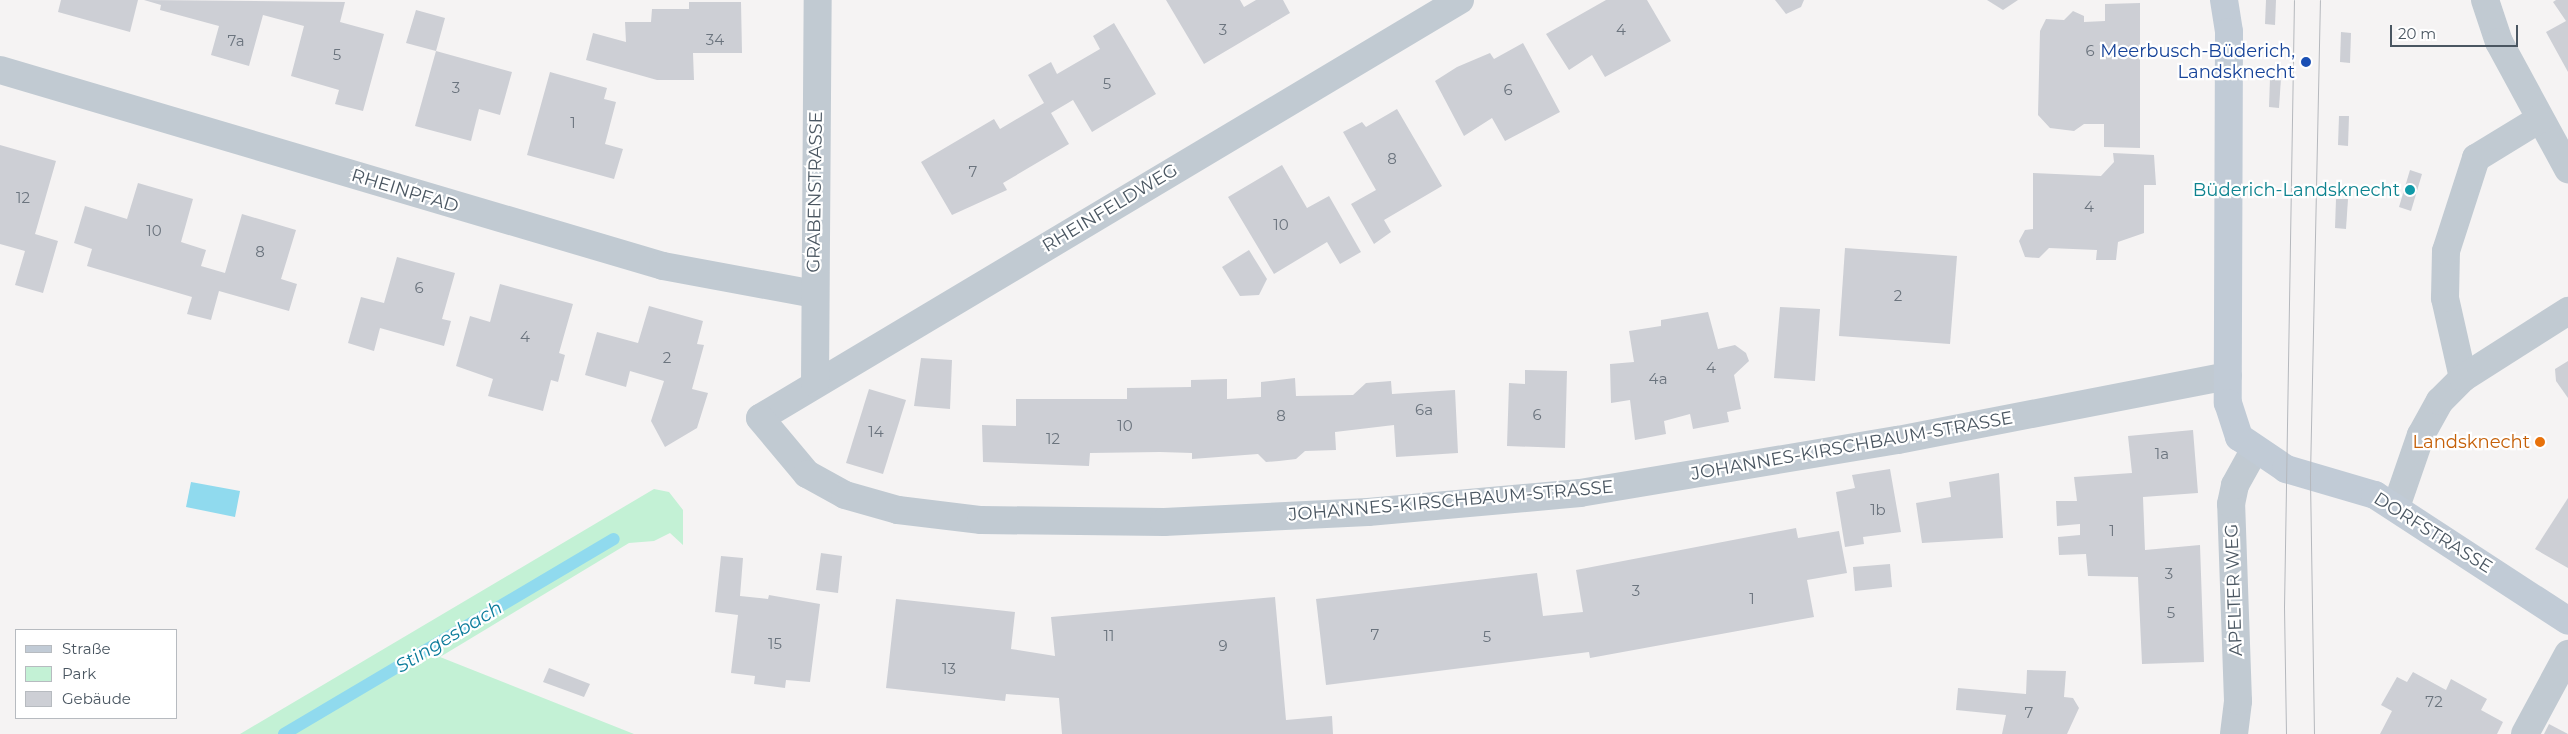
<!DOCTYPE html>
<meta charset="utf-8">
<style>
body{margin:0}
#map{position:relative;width:2568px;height:734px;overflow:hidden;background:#f5f3f3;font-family:Montserrat,sans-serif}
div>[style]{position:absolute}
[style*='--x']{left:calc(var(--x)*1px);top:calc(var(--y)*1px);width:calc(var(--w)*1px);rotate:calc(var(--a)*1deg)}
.green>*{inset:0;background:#c3f1d5}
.water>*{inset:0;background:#90daee}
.stream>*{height:12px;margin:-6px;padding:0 6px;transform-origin:6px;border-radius:6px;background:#90daee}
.building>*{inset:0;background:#cdcfd5}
.minor>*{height:28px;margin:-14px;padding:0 14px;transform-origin:14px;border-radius:14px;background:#c1cad2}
.secondary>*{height:28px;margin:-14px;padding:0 14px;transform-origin:14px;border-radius:14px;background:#c1cbd6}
.tram>*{height:1px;margin:-0.5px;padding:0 0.5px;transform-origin:0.5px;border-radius:0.5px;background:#b5b8bd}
.dots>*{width:14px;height:14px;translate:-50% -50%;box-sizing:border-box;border:2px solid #fff;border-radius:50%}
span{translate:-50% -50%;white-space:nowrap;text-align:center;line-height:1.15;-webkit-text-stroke:4.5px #fff;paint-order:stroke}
.number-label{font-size:15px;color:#6b747e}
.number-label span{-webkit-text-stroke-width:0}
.transit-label{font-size:18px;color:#164399}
.right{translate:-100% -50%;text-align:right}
.culture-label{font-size:18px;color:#0d838f}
.street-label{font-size:18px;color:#4a5661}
.food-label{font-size:18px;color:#c56008}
.water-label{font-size:19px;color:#0c7c9b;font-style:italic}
.legend{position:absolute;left:15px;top:629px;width:162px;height:90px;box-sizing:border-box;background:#fff;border:1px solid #b7bbc0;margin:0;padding:6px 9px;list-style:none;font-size:15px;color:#4a5661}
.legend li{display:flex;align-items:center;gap:10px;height:25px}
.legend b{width:25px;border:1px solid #b7bbc0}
.scale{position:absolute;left:2390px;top:25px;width:128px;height:22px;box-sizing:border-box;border:2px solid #4a5661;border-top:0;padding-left:6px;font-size:15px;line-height:18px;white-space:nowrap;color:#4a5661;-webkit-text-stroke:4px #fff;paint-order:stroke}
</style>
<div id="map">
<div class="green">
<div style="clip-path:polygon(654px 489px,669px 492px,683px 510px,683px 545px,670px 533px,654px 541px,629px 543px,440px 657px,634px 734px,240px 734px)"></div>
</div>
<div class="water">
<div style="clip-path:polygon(191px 482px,240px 491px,235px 517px,186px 507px)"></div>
</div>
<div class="stream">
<div style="--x:284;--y:734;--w:383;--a:-30.6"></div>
</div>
<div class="building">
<div style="clip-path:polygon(61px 0,138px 0,130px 32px,58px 12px)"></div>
<div style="clip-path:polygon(144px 0,345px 2px,340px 22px,384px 34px,363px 111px,335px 104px,339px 90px,291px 76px,304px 26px,263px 15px,249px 66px,211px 55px,219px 26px,160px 10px,161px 5px)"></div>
<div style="clip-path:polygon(1166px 0,1240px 0,1244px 7px,1256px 0,1283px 0,1290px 13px,1204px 64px)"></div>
<div style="clip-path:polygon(1606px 0,1647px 0,1671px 41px,1605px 77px,1592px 55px,1569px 70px,1546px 34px)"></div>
<div style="clip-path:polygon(1775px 0,1804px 0,1801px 7px,1786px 14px)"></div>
<div style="clip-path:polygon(1987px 0,2018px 0,2003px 10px)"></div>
<div style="clip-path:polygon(2266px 0,2276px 0,2275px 25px,2265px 24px)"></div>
<div style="clip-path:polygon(2556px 0,2568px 0,2568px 72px,2546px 32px,2566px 21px,2553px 2px)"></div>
<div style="clip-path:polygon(689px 2px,741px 2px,742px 53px,693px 53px,694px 80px,657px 80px,586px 60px,593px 33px,626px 42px,625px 22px,651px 22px,652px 9px,689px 9px)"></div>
<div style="clip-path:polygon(2140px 3px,2140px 148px,2104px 147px,2104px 124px,2084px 124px,2074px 131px,2050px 128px,2038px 115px,2040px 31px,2046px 19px,2064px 20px,2073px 11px,2084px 16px,2084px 22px,2105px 21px,2105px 4px)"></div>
<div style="clip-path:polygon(416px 10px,445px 18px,436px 51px,512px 72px,500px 115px,479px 109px,471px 141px,415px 126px,436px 51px,406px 43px)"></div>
<div style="clip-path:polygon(1114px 23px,1156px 94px,1092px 132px,1073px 100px,1051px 113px,1069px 144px,1003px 183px,1007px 190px,952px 215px,921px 162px,994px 119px,1000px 129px,1044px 103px,1028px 75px,1051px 62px,1057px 74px,1100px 49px,1093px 36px)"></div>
<div style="clip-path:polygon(2341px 32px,2351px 33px,2350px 63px,2340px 62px)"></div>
<div style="clip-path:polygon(1523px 43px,1560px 112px,1505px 141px,1492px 118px,1464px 136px,1435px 81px,1457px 67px,1490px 53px,1494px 59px)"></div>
<div style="clip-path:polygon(550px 72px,607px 88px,604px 99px,616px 102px,605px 144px,623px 149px,614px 179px,527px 155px)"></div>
<div style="clip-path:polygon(2270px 78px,2281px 78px,2279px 108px,2269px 107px)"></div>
<div style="clip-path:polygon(1397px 109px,1442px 186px,1384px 220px,1391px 232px,1374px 244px,1351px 204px,1376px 190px,1343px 132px,1362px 122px,1366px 127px)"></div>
<div style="clip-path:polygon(2339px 116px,2349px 116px,2348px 146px,2338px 145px)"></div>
<div style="clip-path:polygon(0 145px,56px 161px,35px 234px,58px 241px,43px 293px,15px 285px,25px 251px,0 244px)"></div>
<div style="clip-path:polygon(2113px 153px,2154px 155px,2156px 185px,2144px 185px,2144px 233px,2118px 242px,2116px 260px,2096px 260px,2097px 250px,2049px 248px,2039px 258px,2025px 257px,2019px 241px,2025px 230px,2033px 229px,2033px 173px,2101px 176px,2114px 162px)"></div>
<div style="clip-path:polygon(1282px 165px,1307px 208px,1329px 196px,1361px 252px,1340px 264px,1327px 242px,1274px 274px,1228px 197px)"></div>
<div style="clip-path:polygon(2410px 170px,2422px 174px,2411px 211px,2399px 207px)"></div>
<div style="clip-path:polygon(138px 183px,193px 199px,181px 242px,206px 250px,201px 266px,225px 273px,242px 214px,296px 230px,281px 279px,297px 284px,289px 311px,219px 291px,211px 320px,187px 314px,192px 297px,87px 266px,92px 249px,74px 243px,85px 206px,127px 219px)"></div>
<div style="clip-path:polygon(2336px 199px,2348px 199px,2346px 229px,2335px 228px)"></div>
<div style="clip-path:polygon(1845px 248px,1957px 256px,1950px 344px,1839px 336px)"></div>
<div style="clip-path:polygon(1249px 250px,1267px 279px,1259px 295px,1240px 296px,1222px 267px)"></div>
<div style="clip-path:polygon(397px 257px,455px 273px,442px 319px,451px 321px,444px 346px,380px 328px,374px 351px,348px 343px,361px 297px,384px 303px)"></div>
<div style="clip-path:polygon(500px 284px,573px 304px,559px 353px,565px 355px,558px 382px,551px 380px,543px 411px,488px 396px,493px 379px,456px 366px,470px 316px,490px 322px)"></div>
<div style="clip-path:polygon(649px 306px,703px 321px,697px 344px,704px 345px,692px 389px,708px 393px,697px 428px,665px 447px,651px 421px,664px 381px,630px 371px,626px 387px,585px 375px,597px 332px,638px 343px)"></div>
<div style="clip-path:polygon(1780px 307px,1820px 309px,1815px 381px,1774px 378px)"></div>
<div style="clip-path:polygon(1708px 312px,1718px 349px,1735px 345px,1746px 353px,1749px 361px,1734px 375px,1741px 409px,1727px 412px,1729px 422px,1693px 429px,1690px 414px,1664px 421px,1666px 434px,1635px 440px,1630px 400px,1611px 403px,1610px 364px,1634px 362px,1629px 331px,1661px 326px,1661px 320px)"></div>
<div style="clip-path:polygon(921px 358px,952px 360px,950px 409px,914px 406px)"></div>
<div style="clip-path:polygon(2568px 361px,2568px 398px,2556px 381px,2555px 369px)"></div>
<div style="clip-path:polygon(1525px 370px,1567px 371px,1565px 448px,1507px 446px,1509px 383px,1525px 384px)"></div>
<div style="clip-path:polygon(1295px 378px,1296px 396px,1353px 395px,1366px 383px,1391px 381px,1392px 394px,1455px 390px,1458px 453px,1396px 457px,1394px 425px,1335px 432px,1336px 450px,1305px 451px,1296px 459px,1279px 461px,1266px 462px,1258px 454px,1192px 459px,1192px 453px,1160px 452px,1090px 453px,1089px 466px,983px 462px,982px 425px,1016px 426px,1016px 399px,1127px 399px,1127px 388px,1191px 387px,1191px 380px,1227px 379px,1227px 399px,1261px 397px,1261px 382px)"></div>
<div style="clip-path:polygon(869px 389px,906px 400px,883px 474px,846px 463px)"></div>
<div style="clip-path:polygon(2193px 430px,2198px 493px,2143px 497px,2145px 550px,2200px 545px,2204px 662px,2142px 664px,2138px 577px,2088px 576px,2086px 554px,2059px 555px,2058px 537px,2080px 535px,2080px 524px,2057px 526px,2056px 501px,2077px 501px,2074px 477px,2132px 473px,2128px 436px)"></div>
<div style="clip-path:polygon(1890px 469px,1901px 532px,1863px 537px,1864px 544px,1845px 547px,1836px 492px,1855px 488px,1852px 475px)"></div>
<div style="clip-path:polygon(1999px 473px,2003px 538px,1922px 543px,1916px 503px,1951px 497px,1949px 482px)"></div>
<div style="clip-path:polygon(2568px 498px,2568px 568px,2535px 549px)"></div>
<div style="clip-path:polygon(1796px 528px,1798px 538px,1839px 531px,1847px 573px,1807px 580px,1814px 617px,1590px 658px,1589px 652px,1326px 685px,1316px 599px,1537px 573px,1543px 616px,1583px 612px,1576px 570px)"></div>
<div style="clip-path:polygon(821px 553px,842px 556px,838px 593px,816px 590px)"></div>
<div style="clip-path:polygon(721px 556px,743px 558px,740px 596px,768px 599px,769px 595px,820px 604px,810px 682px,786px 680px,785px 688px,754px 684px,755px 676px,731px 673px,738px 615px,715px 612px)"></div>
<div style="clip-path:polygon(1890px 564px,1892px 587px,1855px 591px,1853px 567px)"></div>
<div style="clip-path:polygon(1275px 597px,1286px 720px,1332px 716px,1333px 734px,1062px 734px,1059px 698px,1006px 694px,1005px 701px,886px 688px,896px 599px,1015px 612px,1011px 649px,1055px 656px,1051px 617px)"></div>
<div style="clip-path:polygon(549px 668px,590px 684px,584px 697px,543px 682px)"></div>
<div style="clip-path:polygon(2027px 670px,2066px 671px,2064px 697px,2073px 698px,2079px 708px,2067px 734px,2002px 734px,2006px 715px,1956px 710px,1958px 688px,2026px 694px)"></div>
<div style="clip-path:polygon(2413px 672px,2446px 690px,2451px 679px,2487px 699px,2481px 710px,2503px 722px,2497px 734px,2380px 734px,2392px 711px,2381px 705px,2397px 677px,2407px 682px)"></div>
<div style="clip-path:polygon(2549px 724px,2568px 734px,2544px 734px)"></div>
</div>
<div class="minor">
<div style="--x:1460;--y:0;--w:815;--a:149.16"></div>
<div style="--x:760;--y:418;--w:73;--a:50"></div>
<div style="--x:807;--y:474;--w:43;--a:28.9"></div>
<div style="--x:845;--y:495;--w:55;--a:15.8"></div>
<div style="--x:898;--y:510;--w:84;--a:6.9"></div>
<div style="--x:981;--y:520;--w:183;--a:0.6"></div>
<div style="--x:1164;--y:522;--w:204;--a:-2.8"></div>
<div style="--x:1368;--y:512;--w:213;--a:-5.1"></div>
<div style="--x:1580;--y:493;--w:322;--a:-9.5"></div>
<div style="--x:1898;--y:440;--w:336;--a:-11"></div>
<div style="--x:2485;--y:0;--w:44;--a:71.6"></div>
<div style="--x:2499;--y:42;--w:145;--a:61.5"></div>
<div style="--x:0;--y:70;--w:691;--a:16.47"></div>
<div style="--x:663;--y:266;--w:154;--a:10.5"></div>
<div style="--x:2463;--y:378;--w:82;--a:-102.7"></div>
<div style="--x:2445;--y:298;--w:47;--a:-88.8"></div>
<div style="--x:2446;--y:251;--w:98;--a:-72.1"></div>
<div style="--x:2476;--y:158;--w:75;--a:-31.4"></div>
<div style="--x:815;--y:383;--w:383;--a:-89.6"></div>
<div style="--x:2396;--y:507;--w:76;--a:-70.9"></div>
<div style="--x:2421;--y:435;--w:39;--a:-61"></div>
<div style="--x:2440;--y:401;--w:33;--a:-45"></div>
<div style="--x:2463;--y:378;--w:125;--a:-32.5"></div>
<div style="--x:2234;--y:734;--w:33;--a:-83"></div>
<div style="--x:2238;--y:701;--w:197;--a:-92"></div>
<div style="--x:2231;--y:504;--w:19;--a:-78"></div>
<div style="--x:2235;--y:485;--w:39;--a:-61"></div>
<div style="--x:2525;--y:734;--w:91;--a:-61.7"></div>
</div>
<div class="secondary">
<div style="--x:2224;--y:0;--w:32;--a:81"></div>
<div style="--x:2229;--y:32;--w:371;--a:90.2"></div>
<div style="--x:2228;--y:403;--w:36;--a:72"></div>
<div style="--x:2239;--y:437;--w:57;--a:34.2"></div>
<div style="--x:2286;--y:469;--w:93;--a:16.3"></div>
<div style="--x:2375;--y:495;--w:230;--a:33.1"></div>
</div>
<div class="tram">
<div style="--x:2286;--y:734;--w:126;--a:-90.9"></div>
<div style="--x:2284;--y:608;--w:608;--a:-89.06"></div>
<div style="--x:2314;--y:734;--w:259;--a:-90.9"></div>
<div style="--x:2310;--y:475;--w:475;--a:-88.8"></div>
</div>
<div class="dots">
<div style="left:2306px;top:62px;background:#1a4fb4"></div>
<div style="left:2410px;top:190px;background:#0f9aa8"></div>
<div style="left:2540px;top:442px;background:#e8710a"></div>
</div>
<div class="number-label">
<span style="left:1223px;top:30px">3</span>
<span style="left:1621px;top:30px">4</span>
<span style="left:715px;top:40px">34</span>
<span style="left:236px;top:41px">7a</span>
<span style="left:2090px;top:51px">6</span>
<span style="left:337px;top:55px">5</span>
<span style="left:1107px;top:84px">5</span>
<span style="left:456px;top:88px">3</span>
<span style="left:1508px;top:90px">6</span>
<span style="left:573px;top:123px">1</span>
<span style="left:1392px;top:159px">8</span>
<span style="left:973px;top:172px">7</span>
<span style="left:23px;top:198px">12</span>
<span style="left:2089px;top:207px">4</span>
<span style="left:1281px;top:225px">10</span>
<span style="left:154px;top:231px">10</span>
<span style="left:260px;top:252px">8</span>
<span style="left:419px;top:288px">6</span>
<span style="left:1898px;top:296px">2</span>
<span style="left:525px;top:337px">4</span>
<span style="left:667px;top:358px">2</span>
<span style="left:1711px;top:368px">4</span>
<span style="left:1658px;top:379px">4a</span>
<span style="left:1424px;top:410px">6a</span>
<span style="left:1537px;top:415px">6</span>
<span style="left:1281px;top:416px">8</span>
<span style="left:1125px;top:426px">10</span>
<span style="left:876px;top:432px">14</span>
<span style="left:1053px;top:439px">12</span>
<span style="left:2162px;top:454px">1a</span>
<span style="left:1878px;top:510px">1b</span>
<span style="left:2112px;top:531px">1</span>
<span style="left:2169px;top:574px">3</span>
<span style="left:1636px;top:591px">3</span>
<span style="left:1752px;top:599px">1</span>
<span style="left:2171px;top:613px">5</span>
<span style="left:1375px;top:635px">7</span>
<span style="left:1109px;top:636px">11</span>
<span style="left:1487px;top:637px">5</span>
<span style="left:775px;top:644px">15</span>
<span style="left:1223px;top:646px">9</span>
<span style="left:949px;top:669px">13</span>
<span style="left:2434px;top:702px">72</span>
<span style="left:2029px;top:713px">7</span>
</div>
<div class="transit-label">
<span class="right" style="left:2295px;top:62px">Meerbusch-Büderich,<br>Landsknecht</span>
</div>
<div class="culture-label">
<span class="right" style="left:2400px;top:190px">Büderich-Landsknecht</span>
</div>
<div class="street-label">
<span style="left:405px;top:191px;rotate:17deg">RHEINPFAD</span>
<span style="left:815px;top:192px;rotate:-89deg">GRABENSTRASSE</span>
<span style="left:1110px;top:208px;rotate:-31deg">RHEINFELDWEG</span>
<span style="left:1852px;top:446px;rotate:-10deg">JOHANNES-KIRSCHBAUM-STRASSE</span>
<span style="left:1451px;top:501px;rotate:-5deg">JOHANNES-KIRSCHBAUM-STRASSE</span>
<span style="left:2433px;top:533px;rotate:32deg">DORFSTRASSE</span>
<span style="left:2234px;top:590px;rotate:-92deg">APELTER WEG</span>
</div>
<div class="food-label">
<span class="right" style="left:2530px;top:442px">Landsknecht</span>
</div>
<div class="water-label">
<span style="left:449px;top:637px;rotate:-31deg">Stingesbach</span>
</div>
<ul class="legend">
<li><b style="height:6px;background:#c1cbd6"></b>Straße</li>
<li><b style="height:14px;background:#c3f1d5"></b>Park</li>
<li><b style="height:14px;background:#cdcfd5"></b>Gebäude</li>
</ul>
<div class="scale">20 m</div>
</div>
